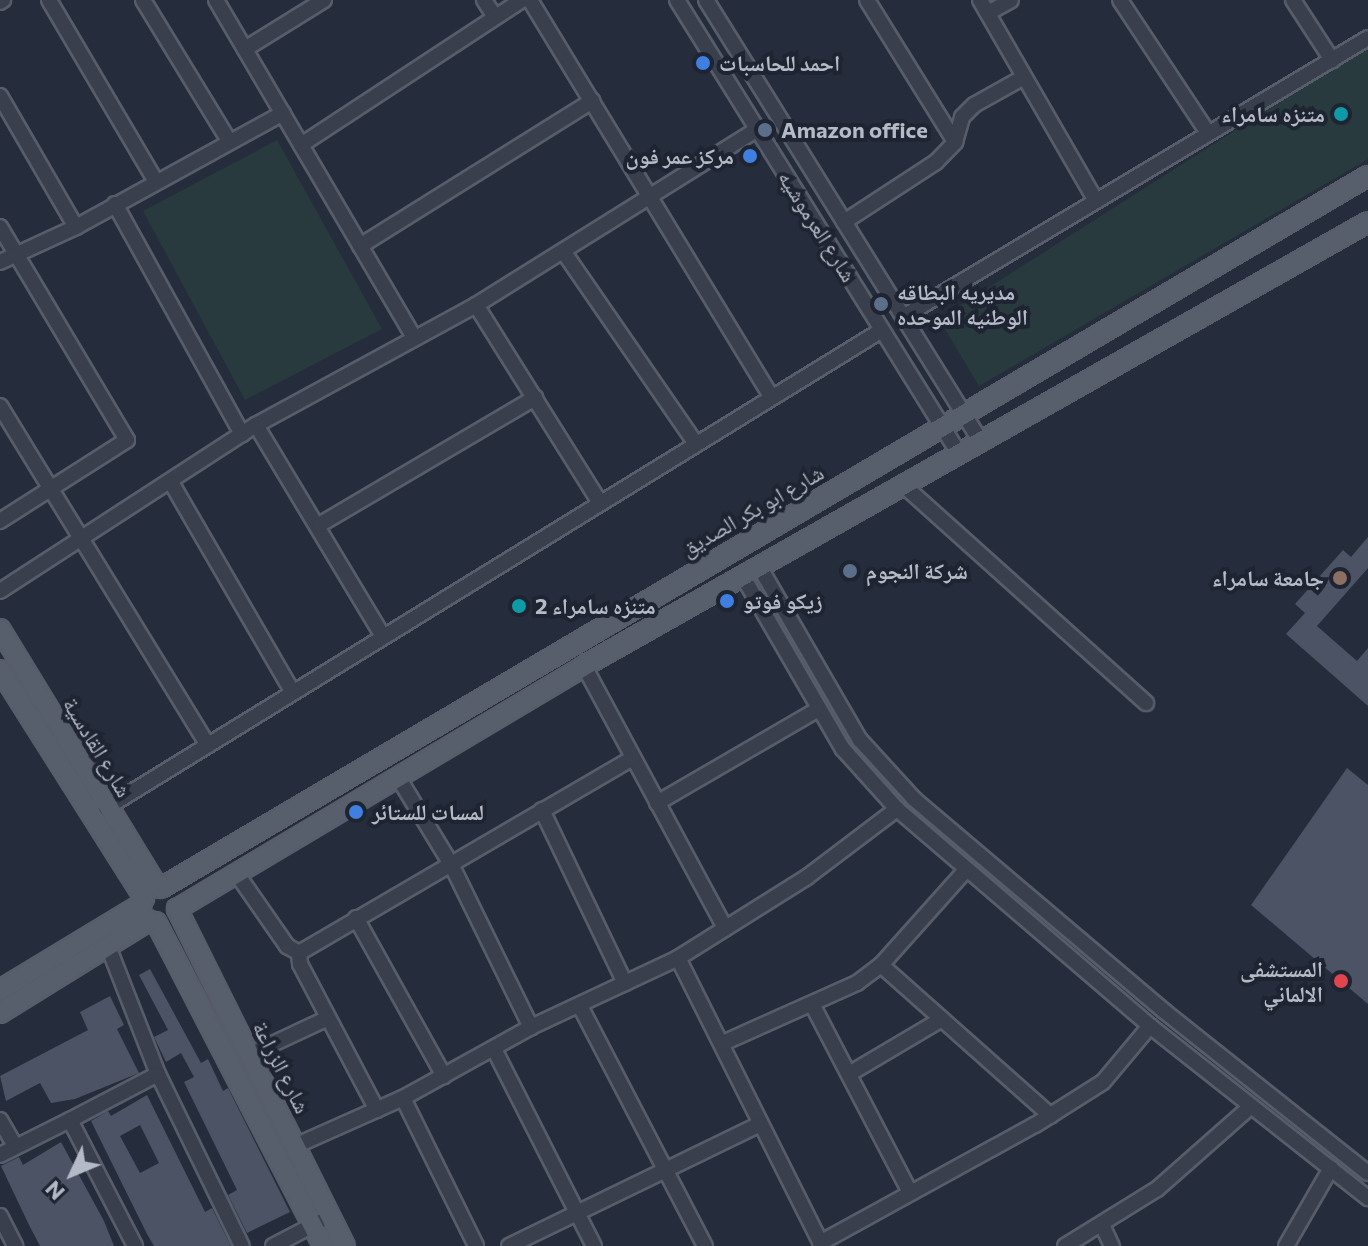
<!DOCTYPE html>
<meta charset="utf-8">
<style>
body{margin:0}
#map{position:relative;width:1368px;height:1246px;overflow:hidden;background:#252d3c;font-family:Commissioner,"Noto Naskh Arabic",sans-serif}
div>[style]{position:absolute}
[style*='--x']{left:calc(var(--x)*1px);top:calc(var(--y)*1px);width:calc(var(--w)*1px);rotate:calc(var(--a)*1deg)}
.green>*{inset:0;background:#283a3e}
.building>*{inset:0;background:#4c5364}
.roads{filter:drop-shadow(2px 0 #575d6a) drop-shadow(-2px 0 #575d6a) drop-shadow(0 2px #575d6a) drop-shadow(0 -2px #575d6a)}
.minor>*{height:14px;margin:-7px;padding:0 7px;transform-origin:7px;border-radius:7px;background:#393f4c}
.major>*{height:18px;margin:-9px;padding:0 9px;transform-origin:9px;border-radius:9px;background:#575e6c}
.dots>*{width:22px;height:22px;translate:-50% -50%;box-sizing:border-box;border:4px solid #1e2431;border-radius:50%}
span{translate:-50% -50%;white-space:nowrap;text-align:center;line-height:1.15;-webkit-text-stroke:8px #1e2431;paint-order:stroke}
.poi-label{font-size:22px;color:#b5bac7;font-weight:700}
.left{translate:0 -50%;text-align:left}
.right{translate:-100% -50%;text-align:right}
.street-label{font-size:22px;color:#b5bac7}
.north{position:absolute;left:32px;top:1134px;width:80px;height:80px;-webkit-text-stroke:6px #1e2431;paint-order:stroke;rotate:226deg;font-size:22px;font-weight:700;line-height:32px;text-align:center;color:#b5bac7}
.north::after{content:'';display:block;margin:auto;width:28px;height:36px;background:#b5bac7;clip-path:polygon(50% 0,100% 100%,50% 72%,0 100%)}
</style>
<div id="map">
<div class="green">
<div style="clip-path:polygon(1368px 46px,1368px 159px,979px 386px,939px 319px)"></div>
<div style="clip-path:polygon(277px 140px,382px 329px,245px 400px,143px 211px)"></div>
</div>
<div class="building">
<div style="clip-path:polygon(1368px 537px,1368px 568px,1317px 626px,1357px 661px,1368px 648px,1368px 706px,1286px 634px,1305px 613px,1295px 604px,1343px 550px,1351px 557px)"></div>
<div style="clip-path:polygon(1347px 768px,1368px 785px,1368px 1004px,1251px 905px)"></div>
<div style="clip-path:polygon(150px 969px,201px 1063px,208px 1059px,223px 1091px,228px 1088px,290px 1212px,247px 1233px,228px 1195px,237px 1190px,184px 1082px,194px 1077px,181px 1053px,166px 1062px,154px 1037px,168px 1030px,139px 975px)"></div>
<div style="clip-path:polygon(110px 996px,124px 1025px,117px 1029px,139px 1073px,75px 1099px,51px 1103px,40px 1083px,6px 1101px,0 1076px,88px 1030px,80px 1012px)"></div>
<div style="clip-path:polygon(evenodd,147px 1095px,205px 1212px,212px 1208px,231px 1246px,154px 1246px,147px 1234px,91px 1121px,108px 1111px,111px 1116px,147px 1095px,140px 1125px,159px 1163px,140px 1173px,120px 1136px,140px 1125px)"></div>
<div style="clip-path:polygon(61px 1142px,104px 1221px,114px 1246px,40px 1246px,29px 1225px,1px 1166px,19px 1157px,23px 1165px)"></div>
</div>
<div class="roads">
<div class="minor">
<div style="--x:49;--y:0;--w:209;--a:59.5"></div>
<div style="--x:143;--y:0;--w:165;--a:58.6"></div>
<div style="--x:216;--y:0;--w:389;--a:59.6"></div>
<div style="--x:484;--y:0;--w:20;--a:57"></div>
<div style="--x:530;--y:0;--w:464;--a:58.7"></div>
<div style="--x:677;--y:0;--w:532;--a:58.13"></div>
<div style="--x:706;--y:0;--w:518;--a:58.09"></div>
<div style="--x:867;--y:0;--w:167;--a:58.2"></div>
<div style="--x:980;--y:0;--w:230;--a:60"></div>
<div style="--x:1120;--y:0;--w:159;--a:56.5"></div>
<div style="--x:1293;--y:0;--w:72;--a:57"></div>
<div style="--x:0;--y:2;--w:4;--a:-34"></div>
<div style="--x:988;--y:13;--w:26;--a:-29"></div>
<div style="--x:245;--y:49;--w:93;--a:-31.8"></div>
<div style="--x:0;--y:96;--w:151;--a:59.9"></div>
<div style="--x:301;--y:145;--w:264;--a:-33.3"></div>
<div style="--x:115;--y:204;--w:263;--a:61.1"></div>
<div style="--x:844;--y:222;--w:110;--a:-33.1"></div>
<div style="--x:936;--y:162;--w:28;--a:-46"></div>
<div style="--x:955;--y:142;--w:26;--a:-74"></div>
<div style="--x:962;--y:117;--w:17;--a:-45"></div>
<div style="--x:974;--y:105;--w:57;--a:-29.2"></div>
<div style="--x:0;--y:227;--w:248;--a:59.2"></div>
<div style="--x:127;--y:440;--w:151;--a:147.5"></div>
<div style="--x:360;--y:246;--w:274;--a:-32"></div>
<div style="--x:563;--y:251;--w:232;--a:55.4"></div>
<div style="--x:0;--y:262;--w:84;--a:-24.7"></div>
<div style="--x:76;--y:227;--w:236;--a:-28.8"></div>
<div style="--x:476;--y:305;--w:231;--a:57.9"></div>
<div style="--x:903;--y:317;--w:542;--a:-30.96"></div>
<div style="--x:0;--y:406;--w:398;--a:58.5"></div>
<div style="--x:256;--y:425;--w:246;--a:59"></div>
<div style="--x:172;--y:484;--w:241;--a:59.9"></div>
<div style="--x:902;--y:484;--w:328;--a:41.9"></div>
<div style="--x:319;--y:525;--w:251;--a:-30.5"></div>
<div style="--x:759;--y:566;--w:201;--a:59.9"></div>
<div style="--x:860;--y:740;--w:80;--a:47.5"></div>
<div style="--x:914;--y:799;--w:328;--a:40.3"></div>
<div style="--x:1164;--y:1011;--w:260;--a:38.5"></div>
<div style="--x:742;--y:575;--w:201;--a:59.9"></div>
<div style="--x:843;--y:749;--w:81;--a:48"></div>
<div style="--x:897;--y:809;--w:333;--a:40.6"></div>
<div style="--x:1150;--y:1026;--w:278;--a:38.3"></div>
<div style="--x:0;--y:591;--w:305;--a:-33"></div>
<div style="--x:256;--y:425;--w:251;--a:-28.6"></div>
<div style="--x:476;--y:305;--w:332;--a:-32"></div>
<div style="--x:584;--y:666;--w:298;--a:61.7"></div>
<div style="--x:398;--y:777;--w:102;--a:58.7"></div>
<div style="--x:451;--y:864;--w:182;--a:63.9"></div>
<div style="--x:657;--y:803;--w:185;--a:-30.2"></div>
<div style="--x:106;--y:808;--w:911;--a:-31.63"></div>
<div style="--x:542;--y:810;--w:192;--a:64.4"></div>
<div style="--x:237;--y:874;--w:88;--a:55.2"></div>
<div style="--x:287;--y:946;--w:14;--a:30"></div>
<div style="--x:356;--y:918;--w:181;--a:60.9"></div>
<div style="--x:108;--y:946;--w:137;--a:68.7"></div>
<div style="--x:158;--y:1074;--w:191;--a:64"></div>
<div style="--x:299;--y:953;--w:387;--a:-30.3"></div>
<div style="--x:299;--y:953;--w:11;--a:85"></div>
<div style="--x:300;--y:964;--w:165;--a:62.2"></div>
<div style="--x:678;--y:958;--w:322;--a:63.4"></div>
<div style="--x:881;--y:965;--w:227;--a:41.6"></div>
<div style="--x:580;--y:1006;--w:271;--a:62.5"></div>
<div style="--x:813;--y:1006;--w:210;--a:62.5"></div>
<div style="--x:723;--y:1043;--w:147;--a:-24.1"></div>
<div style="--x:857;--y:983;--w:30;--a:-37"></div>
<div style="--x:881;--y:965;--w:127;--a:-48.2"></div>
<div style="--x:494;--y:1049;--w:221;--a:63.1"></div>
<div style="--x:249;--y:1055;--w:87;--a:-25.1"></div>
<div style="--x:849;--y:1074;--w:108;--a:-30.6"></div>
<div style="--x:403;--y:1098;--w:165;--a:63.7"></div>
<div style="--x:0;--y:1120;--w:30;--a:60"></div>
<div style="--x:70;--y:1120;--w:99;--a:-27.6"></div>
<div style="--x:295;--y:1146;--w:118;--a:-24"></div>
<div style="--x:403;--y:1098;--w:146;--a:-29"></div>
<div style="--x:531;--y:1027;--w:162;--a:-25.1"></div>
<div style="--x:678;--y:958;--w:152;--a:-32.1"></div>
<div style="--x:807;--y:877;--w:113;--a:-37.1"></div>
<div style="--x:0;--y:1155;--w:78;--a:-26.6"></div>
<div style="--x:70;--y:1120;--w:142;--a:62.7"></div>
<div style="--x:0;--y:1216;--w:34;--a:63"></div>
<div style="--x:1103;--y:1227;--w:21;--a:65"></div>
<div style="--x:820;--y:1243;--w:245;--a:-28.8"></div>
<div style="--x:1035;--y:1125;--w:80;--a:-32.3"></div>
<div style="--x:1103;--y:1082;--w:73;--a:-50"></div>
<div style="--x:273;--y:1246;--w:52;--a:-27.6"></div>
<div style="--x:509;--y:1246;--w:279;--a:-25.9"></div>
<div style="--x:1065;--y:1246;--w:108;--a:-31.8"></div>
<div style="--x:1157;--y:1189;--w:125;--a:-41.4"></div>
<div style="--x:1286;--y:1246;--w:90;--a:-60"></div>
</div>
<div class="major">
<div style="--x:0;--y:629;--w:303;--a:58.6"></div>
<div style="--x:0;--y:670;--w:270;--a:57.7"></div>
<div style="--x:161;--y:888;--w:1401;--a:-30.54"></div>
<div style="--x:156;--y:922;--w:365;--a:62.7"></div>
<div style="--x:0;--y:990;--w:166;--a:-31.2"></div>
<div style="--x:0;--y:1013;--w:176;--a:-31.8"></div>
<div style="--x:345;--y:1246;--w:377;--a:-116.5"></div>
<div style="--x:177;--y:909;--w:474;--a:-30.8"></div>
<div style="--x:584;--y:666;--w:901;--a:-29.52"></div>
</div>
</div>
<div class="dots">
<div style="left:703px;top:63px;background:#3f7fe0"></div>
<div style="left:1341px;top:114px;background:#0f9aa8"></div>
<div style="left:765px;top:130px;background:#5c6f8a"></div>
<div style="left:750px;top:156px;background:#3f7fe0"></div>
<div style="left:881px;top:304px;background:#5c6f8a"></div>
<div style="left:850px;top:571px;background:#5c6f8a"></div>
<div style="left:1340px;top:578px;background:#8d6e63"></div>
<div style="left:727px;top:601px;background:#3f7fe0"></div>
<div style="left:519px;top:606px;background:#0f9aa8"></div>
<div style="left:356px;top:812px;background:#3f7fe0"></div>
<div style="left:1341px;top:981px;background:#e0444e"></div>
</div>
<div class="poi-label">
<span class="left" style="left:719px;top:63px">احمد للحاسبات</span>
<span class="right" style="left:1325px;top:114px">متنزه سامراء</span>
<span class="left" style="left:781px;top:130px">Amazon office</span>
<span class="right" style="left:734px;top:156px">مركز عمر فون</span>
<span class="left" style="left:897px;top:304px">مديريه البطاقه<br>الوطنيه الموحده</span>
<span class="left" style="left:866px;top:571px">شركة النجوم</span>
<span class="right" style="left:1324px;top:578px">جامعة سامراء</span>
<span class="left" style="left:743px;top:601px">زيكو فوتو</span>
<span class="left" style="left:535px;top:606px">متنزه سامراء 2</span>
<span class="left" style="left:372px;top:812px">لمسات للستائر</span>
<span class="right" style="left:1323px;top:981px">المستشفى<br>الالماني</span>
</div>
<div class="street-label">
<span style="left:818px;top:226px;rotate:58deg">شارع العرموشيه</span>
<span style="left:752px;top:510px;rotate:-30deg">شارع ابو بكر الصديق</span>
<span style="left:98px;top:747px;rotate:59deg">شارع القادسية</span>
<span style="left:282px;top:1067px;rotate:63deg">شارع الزراعة</span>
</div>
<div class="north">N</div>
</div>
